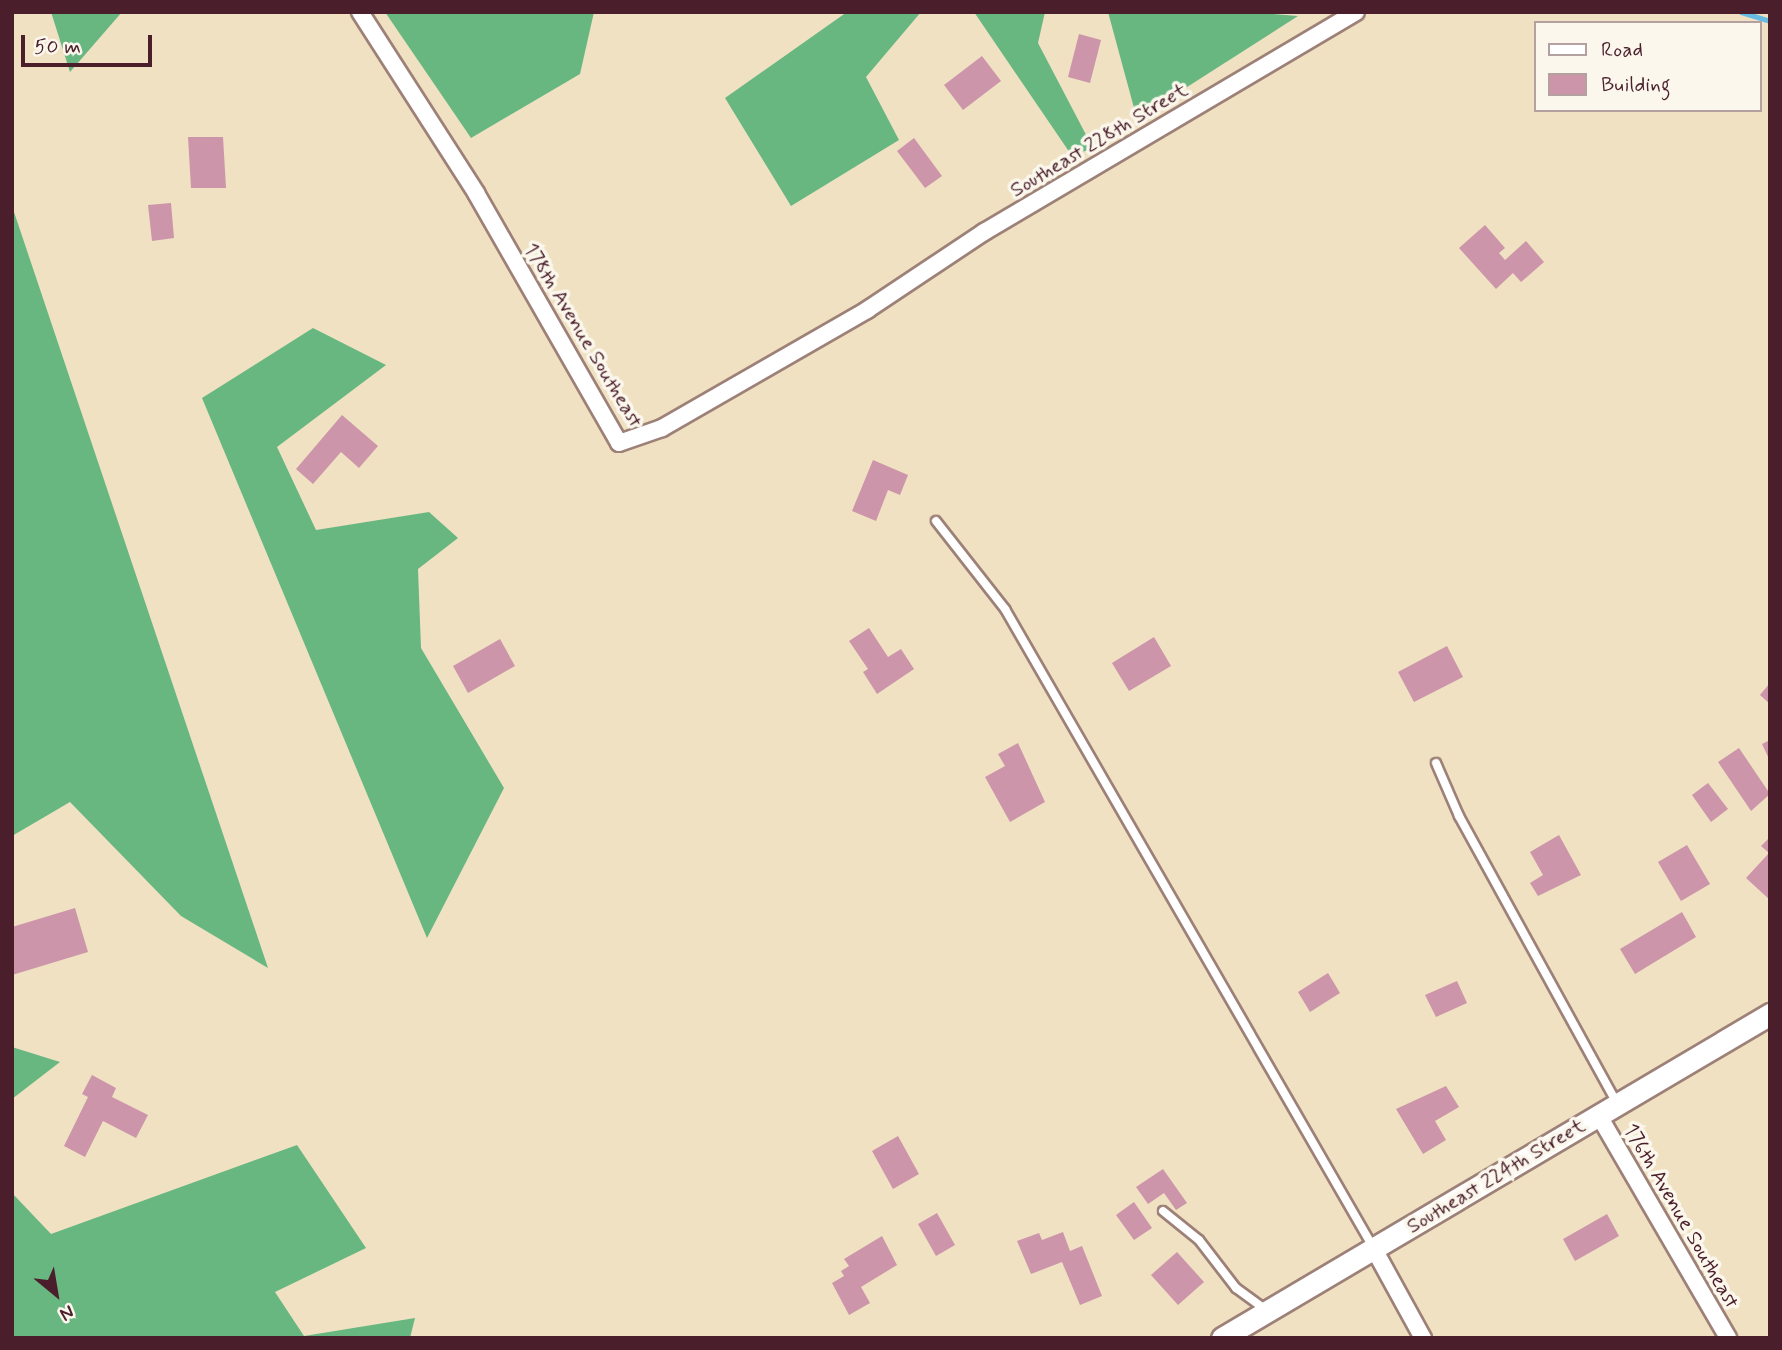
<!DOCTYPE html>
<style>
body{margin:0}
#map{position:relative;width:1782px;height:1350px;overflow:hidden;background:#f0e1c3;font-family:Mynerve,sans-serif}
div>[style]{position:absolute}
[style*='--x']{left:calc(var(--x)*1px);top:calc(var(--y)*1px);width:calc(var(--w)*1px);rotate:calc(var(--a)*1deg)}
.forest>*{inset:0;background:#68b781}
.stream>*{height:5px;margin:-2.5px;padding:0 2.5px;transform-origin:2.5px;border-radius:2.5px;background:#65bbe2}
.building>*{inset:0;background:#cc95aa}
.roads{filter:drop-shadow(2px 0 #9d8077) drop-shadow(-2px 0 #9d8077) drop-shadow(0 2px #9d8077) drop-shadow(0 -2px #9d8077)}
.lane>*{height:8px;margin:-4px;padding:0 4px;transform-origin:4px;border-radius:4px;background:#fff}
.street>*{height:16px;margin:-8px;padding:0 8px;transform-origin:8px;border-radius:8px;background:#fff}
.secondary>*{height:21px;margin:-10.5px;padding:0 10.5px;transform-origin:10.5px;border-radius:10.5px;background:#fff}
span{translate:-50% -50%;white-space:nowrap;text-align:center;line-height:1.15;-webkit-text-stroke:7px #fbf7ec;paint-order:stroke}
.street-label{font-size:21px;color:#4a1f2b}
.frame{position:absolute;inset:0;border:14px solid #4a1f2b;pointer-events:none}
.legend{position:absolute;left:1534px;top:21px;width:228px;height:91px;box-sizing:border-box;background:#fbf7ec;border:2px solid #b4a19f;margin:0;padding:9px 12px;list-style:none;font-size:21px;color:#4a1f2b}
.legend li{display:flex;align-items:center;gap:14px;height:35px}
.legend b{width:35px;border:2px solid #b4a19f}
.north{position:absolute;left:21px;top:1259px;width:70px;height:70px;-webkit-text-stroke:5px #fbf7ec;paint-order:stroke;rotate:150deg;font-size:19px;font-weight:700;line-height:28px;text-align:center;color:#4a1f2b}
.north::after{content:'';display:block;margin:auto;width:24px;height:32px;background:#4a1f2b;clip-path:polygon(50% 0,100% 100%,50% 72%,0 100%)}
.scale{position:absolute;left:21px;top:35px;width:131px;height:32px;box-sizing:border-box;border:4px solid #4a1f2b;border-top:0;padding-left:9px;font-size:21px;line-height:24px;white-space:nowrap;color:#4a1f2b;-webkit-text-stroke:5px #fbf7ec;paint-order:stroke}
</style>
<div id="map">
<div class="forest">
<div style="clip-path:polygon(51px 12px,122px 12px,70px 72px)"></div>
<div style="clip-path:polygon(385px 12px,594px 12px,580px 74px,471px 138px)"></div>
<div style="clip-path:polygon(847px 12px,921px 12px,866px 77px,899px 140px,791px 206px,725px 98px)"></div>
<div style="clip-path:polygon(974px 12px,1045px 12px,1038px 43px,1094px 150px,1070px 153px)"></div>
<div style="clip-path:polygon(1108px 12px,1248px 12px,1298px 16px,1137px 119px)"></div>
<div style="clip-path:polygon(12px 206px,268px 968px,181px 916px,70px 802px,12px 836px)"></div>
<div style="clip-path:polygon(313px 328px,386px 365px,277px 447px,316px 530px,429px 512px,458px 538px,418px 569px,421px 648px,504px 788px,427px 938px,202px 398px)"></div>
<div style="clip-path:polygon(12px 1047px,60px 1062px,12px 1099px)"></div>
<div style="clip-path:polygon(297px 1145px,366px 1248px,275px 1292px,304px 1336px,415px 1318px,410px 1338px,12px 1338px,12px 1193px,51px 1234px)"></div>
</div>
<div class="stream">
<div style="--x:1741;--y:12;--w:30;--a:17"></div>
</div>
<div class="building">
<div style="clip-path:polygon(1079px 34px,1101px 40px,1090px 83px,1068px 77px)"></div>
<div style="clip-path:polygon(982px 56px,1001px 81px,963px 110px,944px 85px)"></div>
<div style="clip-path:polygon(188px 137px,223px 137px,226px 188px,191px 188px)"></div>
<div style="clip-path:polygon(914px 138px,942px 176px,925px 188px,897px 151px)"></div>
<div style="clip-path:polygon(171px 203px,174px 238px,152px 241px,148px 205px)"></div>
<div style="clip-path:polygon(1485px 225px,1505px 248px,1499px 253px,1505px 260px,1526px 241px,1544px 262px,1521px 282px,1513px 273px,1496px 289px,1459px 248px)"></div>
<div style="clip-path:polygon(342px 415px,378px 446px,359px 468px,341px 452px,313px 484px,296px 469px)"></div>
<div style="clip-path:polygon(873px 460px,908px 475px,900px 495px,888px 490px,876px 521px,852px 511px)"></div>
<div style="clip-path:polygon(869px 628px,888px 657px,901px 649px,914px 669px,877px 694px,863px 672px,868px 669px,849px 641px)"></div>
<div style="clip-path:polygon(1154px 637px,1171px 666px,1129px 691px,1112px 663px)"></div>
<div style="clip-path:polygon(500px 639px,515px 666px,468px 693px,453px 666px)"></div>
<div style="clip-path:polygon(1447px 646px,1463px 677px,1414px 702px,1398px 672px)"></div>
<div style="clip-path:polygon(1770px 683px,1770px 704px,1760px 695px)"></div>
<div style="clip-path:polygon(1770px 740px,1770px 761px,1762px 744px)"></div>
<div style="clip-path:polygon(1018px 743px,1045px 802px,1010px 822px,985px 777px,1005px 766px,998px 754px)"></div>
<div style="clip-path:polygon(1739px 748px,1770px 794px,1751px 811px,1718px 762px)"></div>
<div style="clip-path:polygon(1708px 783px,1728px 809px,1711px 822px,1692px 795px)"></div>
<div style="clip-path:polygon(1559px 835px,1581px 875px,1538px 896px,1530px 883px,1543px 875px,1530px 852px)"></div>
<div style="clip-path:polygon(1770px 837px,1770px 900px,1746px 878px,1769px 853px,1761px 846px)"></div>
<div style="clip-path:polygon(1687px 845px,1710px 884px,1681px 901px,1658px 862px)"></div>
<div style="clip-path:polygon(75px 908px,88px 952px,12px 975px,12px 927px)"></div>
<div style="clip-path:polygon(1682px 912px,1696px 937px,1635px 974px,1620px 949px)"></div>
<div style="clip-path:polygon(1328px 973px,1340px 993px,1310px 1012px,1298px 992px)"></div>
<div style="clip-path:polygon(1457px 981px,1467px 1003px,1436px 1017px,1425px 995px)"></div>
<div style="clip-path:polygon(92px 1075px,116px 1088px,112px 1097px,148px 1115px,136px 1138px,103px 1121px,85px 1157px,64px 1146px,88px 1097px,82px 1094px)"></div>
<div style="clip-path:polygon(1446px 1086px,1459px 1107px,1435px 1121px,1446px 1140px,1423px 1154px,1396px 1109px)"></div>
<div style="clip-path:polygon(898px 1136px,919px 1174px,893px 1189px,872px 1151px)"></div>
<div style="clip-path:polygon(1163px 1169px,1187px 1203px,1176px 1210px,1164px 1193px,1148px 1204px,1136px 1187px)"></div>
<div style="clip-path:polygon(1134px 1202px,1152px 1228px,1134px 1240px,1116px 1215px)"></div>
<div style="clip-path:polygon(937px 1213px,955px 1245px,936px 1256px,918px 1224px)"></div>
<div style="clip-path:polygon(1607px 1214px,1619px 1236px,1575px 1261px,1563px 1239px)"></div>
<div style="clip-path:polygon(1063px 1232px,1070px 1251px,1082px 1246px,1102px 1296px,1080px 1305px,1062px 1262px,1031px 1274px,1017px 1241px,1039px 1233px,1042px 1240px)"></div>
<div style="clip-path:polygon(882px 1236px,897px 1265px,861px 1287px,870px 1303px,849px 1315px,832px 1283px,844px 1276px,841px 1271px,849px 1266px,844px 1259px)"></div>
<div style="clip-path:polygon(1177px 1252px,1204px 1282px,1178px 1305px,1151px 1275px)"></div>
</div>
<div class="roads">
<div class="lane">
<div style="--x:936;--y:521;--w:112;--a:51.9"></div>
<div style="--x:1005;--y:609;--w:737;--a:60.02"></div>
<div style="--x:1436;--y:763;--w:58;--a:66.5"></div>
<div style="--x:1459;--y:816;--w:328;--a:61.2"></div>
<div style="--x:1163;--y:1211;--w:46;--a:38.9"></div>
<div style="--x:1199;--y:1240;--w:61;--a:52.4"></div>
<div style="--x:1236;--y:1288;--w:36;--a:36"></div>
</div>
<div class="street">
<div style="--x:360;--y:12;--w:215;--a:57.3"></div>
<div style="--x:476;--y:193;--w:288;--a:60.2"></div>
<div style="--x:619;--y:443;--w:46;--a:-19.2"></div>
<div style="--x:662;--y:428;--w:237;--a:-29.9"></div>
<div style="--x:867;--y:310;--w:141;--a:-33.7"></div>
<div style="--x:984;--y:232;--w:432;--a:-30.6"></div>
<div style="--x:1599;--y:1116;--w:257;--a:59.8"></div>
<div style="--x:1374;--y:1249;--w:102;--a:61.2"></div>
</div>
<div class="secondary">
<div style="--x:1222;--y:1338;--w:637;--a:-30.59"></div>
</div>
</div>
<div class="street-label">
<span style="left:1099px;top:140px;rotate:-31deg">Southeast 228th Street</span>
<span style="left:583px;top:335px;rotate:59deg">178th Avenue Southeast</span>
<span style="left:1496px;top:1176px;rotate:-31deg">Southeast 224th Street</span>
<span style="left:1681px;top:1216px;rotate:60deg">176th Avenue Southeast</span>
</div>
<div class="frame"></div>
<ul class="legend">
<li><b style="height:9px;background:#fff"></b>Road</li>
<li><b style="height:19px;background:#cc95aa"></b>Building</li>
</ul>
<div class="north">N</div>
<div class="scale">50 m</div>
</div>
